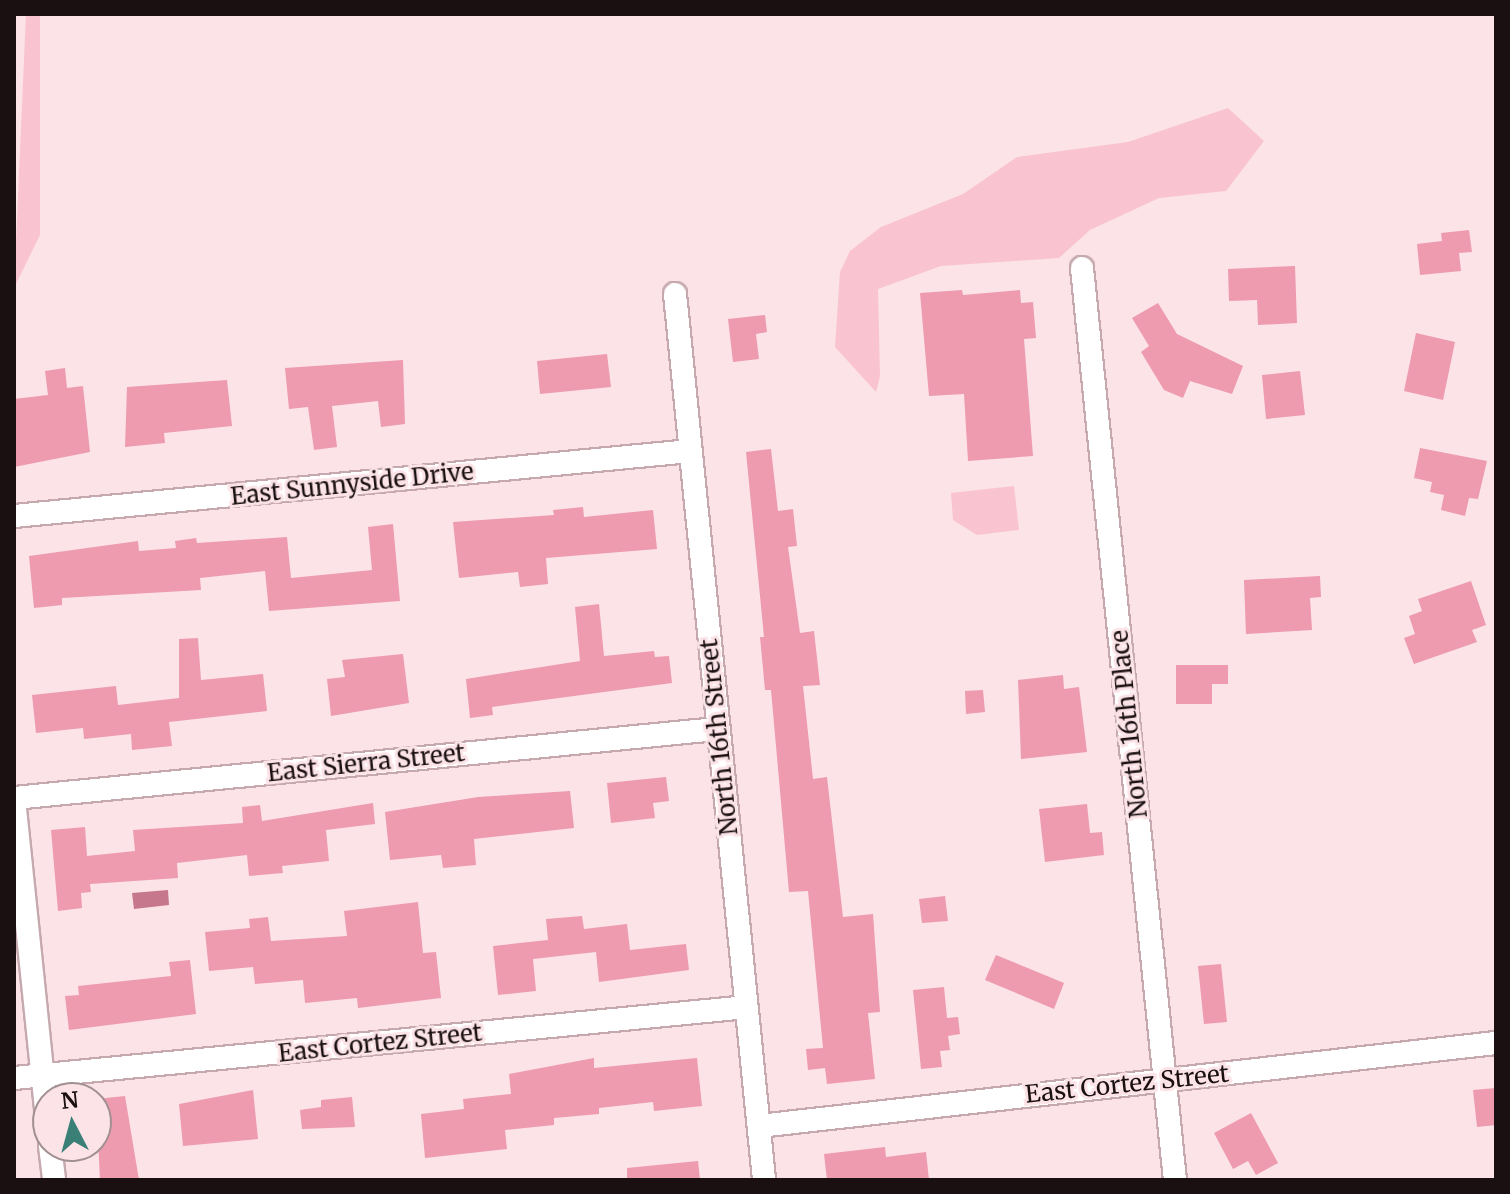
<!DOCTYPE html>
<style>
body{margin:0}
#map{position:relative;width:1510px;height:1194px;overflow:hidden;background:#fbe3e8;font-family:Merriweather,serif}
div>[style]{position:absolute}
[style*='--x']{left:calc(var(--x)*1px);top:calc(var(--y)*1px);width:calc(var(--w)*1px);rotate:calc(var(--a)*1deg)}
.green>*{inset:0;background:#f9c4cf}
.water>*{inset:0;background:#c7778b}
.building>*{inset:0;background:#ee9aaf}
.roads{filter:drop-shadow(2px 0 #c5a9af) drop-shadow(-2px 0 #c5a9af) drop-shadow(0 2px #c5a9af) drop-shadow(0 -2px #c5a9af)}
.minor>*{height:22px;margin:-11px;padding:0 11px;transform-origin:11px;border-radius:11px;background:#fff}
span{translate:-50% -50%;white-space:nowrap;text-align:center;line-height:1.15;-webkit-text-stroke:6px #fbe3e8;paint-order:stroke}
.street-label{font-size:24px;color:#1a1012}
.frame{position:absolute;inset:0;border:16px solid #1a1012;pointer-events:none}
.north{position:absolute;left:32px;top:1082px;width:80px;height:80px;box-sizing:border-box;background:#fbe3e8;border:2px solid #a18f92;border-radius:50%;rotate:354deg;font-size:22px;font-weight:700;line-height:32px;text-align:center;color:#1a1012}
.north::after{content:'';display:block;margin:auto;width:28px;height:36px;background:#3a8077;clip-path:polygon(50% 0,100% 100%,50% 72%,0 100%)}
</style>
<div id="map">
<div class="green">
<div style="clip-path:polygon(26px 14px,40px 14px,40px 235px,14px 288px)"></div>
<div style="clip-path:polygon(1228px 108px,1264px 141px,1226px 191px,1159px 198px,1090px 230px,1059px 258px,941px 266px,878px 289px,880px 376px,876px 392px,835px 347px,840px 272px,850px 251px,881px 227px,963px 194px,1017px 157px,1128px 142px)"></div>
<div style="clip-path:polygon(1014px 486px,1019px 530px,977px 535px,953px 520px,951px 493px)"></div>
</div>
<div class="water">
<div style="clip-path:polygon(168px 890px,169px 905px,134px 909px,132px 893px)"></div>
</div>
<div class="building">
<div style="clip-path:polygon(1469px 230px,1472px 252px,1459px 253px,1461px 271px,1420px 275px,1417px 244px,1442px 241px,1441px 233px)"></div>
<div style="clip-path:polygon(1295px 266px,1297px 323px,1258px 325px,1257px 300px,1229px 301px,1228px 269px)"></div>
<div style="clip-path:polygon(962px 290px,963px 295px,1020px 290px,1021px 303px,1033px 302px,1036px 338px,1024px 339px,1033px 456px,968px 461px,964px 394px,929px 396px,920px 293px)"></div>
<div style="clip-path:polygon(1158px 303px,1177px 334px,1243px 366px,1232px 394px,1190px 381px,1183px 398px,1164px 390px,1141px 352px,1149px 346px,1132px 318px)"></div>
<div style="clip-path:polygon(765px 315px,767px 332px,756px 334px,759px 359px,733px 362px,728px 319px)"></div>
<div style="clip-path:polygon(1416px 333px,1455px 342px,1443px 400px,1404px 391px)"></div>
<div style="clip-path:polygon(607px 354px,611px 387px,540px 394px,537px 361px)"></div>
<div style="clip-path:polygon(403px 360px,405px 424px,381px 427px,378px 401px,332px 406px,337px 447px,314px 450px,308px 407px,289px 409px,285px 368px)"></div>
<div style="clip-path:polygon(65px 368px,67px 388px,83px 386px,90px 452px,14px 467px,14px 399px,48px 395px,45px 371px)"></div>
<div style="clip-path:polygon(1300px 371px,1305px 415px,1266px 419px,1262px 375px)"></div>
<div style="clip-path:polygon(227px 380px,232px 426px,164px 433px,165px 443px,125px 447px,127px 387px)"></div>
<div style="clip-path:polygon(1420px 448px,1487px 461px,1478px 499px,1469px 498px,1465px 516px,1441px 510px,1444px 495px,1430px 492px,1432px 482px,1414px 478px)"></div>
<div style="clip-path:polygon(771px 449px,778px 511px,793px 509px,797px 546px,788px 547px,800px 633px,814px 631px,820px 685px,803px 686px,813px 779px,827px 777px,843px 917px,873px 914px,880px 1012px,868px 1013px,875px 1079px,827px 1084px,825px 1068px,808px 1070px,806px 1049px,823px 1048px,815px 965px,808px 891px,789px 892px,771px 690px,765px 690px,760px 637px,764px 637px,746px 452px)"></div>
<div style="clip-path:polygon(583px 507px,584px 517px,653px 510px,657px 549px,546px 558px,548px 584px,520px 587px,518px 572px,459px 578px,453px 522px,554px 515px,553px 510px)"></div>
<div style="clip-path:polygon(393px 524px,400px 601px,269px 611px,265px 571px,200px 578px,201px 590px,62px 598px,62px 605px,34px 608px,29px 556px,138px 541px,139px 551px,176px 548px,175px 541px,196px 538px,197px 543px,287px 537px,291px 578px,372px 570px,368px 527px)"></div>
<div style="clip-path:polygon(1320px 576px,1321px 597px,1310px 598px,1312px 630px,1246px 634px,1244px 580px)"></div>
<div style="clip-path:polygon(1471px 581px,1486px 625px,1472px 630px,1477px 642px,1414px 664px,1404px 638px,1415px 634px,1409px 616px,1422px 611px,1418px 599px)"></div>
<div style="clip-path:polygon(599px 604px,604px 656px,654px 651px,655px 657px,669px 656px,672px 683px,492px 707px,493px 715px,470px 718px,466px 679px,580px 661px,575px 607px)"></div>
<div style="clip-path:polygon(198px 638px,201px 680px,263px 674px,267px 711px,169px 722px,172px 746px,132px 750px,131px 734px,84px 739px,83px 728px,36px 733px,32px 695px,116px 686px,118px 705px,179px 698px,179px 639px)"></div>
<div style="clip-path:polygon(403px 654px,409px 703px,331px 716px,327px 679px,345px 677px,342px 660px)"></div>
<div style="clip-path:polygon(1176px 665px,1228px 665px,1228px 684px,1212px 684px,1212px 704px,1176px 704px)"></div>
<div style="clip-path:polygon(1063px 675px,1064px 689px,1079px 687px,1087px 752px,1021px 759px,1018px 680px)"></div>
<div style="clip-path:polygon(983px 690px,985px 712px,966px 714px,965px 691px)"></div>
<div style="clip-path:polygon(666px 777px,669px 801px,653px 803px,655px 818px,611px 823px,607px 783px)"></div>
<div style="clip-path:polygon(570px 791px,574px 828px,474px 839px,476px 865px,443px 868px,441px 855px,390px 860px,385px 812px,478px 797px)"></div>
<div style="clip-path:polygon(373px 803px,375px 824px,326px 830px,329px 861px,282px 866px,283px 873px,249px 876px,247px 855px,177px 863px,178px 878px,90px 884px,91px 892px,81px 893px,82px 908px,58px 911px,51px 830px,85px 827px,87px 856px,135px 851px,133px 830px,243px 823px,242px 807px,260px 805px,262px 821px)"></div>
<div style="clip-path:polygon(1087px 804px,1090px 833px,1102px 832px,1104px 855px,1045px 862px,1039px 809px)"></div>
<div style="clip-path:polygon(945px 896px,948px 921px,922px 923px,919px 899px)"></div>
<div style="clip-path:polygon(418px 902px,423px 953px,436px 952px,441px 998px,358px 1008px,357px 998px,305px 1003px,303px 980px,255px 984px,253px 967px,209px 971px,205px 932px,250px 928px,249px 919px,268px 917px,271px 941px,347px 936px,344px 911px)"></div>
<div style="clip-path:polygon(582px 916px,584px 929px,627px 924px,630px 950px,686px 944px,689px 970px,599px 982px,596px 952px,533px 959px,536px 991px,498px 995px,493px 946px,548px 940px,546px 919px)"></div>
<div style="clip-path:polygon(996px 955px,1064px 983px,1054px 1009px,985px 980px)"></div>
<div style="clip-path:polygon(190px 960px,196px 1014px,69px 1030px,65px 996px,79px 995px,78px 986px,171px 976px,169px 962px)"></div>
<div style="clip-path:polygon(1221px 964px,1227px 1022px,1204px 1024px,1198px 966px)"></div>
<div style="clip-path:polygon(944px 987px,947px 1018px,958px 1017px,960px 1034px,948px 1036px,950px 1050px,940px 1051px,942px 1067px,921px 1069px,913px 990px)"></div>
<div style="clip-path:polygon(594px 1058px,594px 1068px,697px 1058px,702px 1106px,654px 1111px,653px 1102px,599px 1108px,599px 1114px,554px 1118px,554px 1125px,505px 1130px,507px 1149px,425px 1158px,421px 1114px,464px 1109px,463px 1099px,511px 1094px,509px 1074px)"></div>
<div style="clip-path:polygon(1496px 1088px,1496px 1125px,1477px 1127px,1473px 1090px)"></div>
<div style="clip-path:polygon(253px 1090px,258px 1139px,183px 1146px,179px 1104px)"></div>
<div style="clip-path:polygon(125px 1096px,139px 1180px,100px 1180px,96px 1099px)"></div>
<div style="clip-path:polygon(352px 1097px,355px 1127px,302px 1129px,300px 1110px,321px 1107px,321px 1100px)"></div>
<div style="clip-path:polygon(1251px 1113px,1278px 1163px,1256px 1175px,1248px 1161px,1233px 1169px,1214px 1133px)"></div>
<div style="clip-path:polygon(885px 1147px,886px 1157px,926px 1152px,929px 1180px,827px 1180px,824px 1154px)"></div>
<div style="clip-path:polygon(698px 1161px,700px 1180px,627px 1180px,627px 1168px)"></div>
</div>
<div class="roads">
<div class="minor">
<div style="--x:1082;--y:268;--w:917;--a:84.18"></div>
<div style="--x:675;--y:294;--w:890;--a:84.26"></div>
<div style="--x:14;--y:516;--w:679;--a:-5.49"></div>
<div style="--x:14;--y:798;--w:706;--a:-5.61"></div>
<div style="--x:14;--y:799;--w:329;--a:84.1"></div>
<div style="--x:14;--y:1078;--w:736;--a:-5.53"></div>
<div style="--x:759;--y:1126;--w:742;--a:-6.43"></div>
<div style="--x:50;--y:1146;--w:34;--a:83"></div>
</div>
</div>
<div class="street-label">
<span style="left:352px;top:484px;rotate:-6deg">East Sunnyside Drive</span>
<span style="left:1129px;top:724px;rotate:-96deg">North 16th Place</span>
<span style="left:719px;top:737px;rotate:-96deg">North 16th Street</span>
<span style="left:366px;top:763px;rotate:-6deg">East Sierra Street</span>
<span style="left:380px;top:1043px;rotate:-6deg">East Cortez Street</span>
<span style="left:1127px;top:1084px;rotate:-6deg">East Cortez Street</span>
</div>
<div class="frame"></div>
<div class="north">N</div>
</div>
